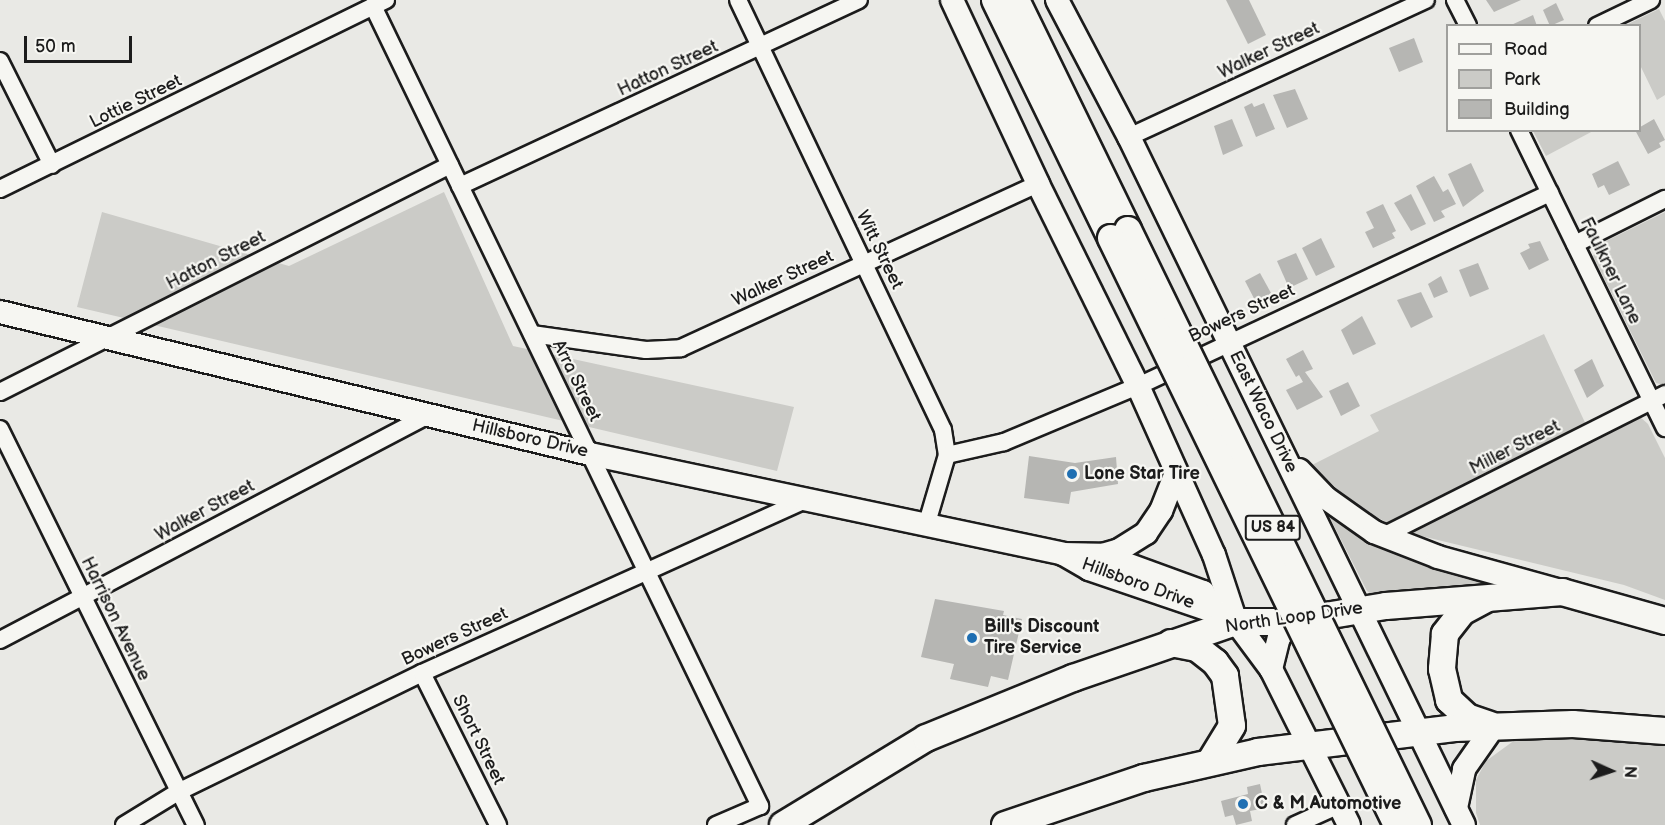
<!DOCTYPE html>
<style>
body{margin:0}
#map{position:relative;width:1665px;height:825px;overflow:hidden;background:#e9e9e5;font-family:"Balsamiq Sans",sans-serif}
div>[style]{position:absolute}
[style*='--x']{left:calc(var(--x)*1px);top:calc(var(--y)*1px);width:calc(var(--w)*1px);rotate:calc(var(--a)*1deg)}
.green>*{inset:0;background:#cbcbc7}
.building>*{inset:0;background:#b6b6b3}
.roads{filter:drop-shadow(2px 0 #1c1c1c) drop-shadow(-2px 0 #1c1c1c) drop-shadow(0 2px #1c1c1c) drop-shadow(0 -2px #1c1c1c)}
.street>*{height:16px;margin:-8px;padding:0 8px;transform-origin:8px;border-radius:8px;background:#f6f6f2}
.secondary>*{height:22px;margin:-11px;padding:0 11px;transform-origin:11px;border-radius:11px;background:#f6f6f2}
.primary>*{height:26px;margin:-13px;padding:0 13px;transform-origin:13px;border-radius:13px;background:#f6f6f2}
.bridges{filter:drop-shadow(2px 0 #1c1c1c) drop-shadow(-2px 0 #1c1c1c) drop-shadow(0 2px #1c1c1c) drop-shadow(0 -2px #1c1c1c)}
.primary-bridge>*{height:26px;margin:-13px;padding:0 13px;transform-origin:13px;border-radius:13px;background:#f6f6f2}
.dots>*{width:16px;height:16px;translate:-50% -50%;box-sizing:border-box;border:3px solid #f6f6f2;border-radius:50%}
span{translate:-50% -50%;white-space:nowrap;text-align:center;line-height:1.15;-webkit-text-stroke:4.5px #f6f6f2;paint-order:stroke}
.shield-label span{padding:2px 4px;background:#f6f6f2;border:2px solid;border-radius:4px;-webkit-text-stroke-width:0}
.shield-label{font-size:16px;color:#1c1c1c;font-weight:700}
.street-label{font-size:18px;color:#1c1c1c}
.poi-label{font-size:18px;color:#1c1c1c;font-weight:700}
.left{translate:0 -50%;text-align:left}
.legend{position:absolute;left:1446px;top:24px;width:195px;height:108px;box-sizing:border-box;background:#f6f6f2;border:2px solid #9f9f9c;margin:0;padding:8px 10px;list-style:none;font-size:18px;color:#1c1c1c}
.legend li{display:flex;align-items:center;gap:12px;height:30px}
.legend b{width:30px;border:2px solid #9f9f9c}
.north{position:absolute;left:1581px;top:741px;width:60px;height:60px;-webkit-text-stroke:4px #f6f6f2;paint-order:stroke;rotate:93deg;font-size:16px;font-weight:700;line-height:24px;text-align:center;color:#1c1c1c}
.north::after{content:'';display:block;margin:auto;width:21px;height:27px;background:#1c1c1c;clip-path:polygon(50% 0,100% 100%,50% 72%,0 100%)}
.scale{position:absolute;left:24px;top:36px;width:108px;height:27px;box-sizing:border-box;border:3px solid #1c1c1c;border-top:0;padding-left:8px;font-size:18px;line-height:21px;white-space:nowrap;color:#1c1c1c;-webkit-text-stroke:4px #f6f6f2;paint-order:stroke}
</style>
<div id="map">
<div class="green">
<div style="clip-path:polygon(1659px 9px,1665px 21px,1665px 95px,1657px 100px,1640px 65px,1640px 26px,1626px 25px)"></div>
<div style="clip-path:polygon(1533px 131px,1593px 131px,1546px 156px)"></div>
<div style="clip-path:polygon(444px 192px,513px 346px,794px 407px,777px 471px,77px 307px,102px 212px,289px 266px)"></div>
<div style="clip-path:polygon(1665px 212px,1665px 384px,1664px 385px,1656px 383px,1593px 256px,1598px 245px)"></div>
<div style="clip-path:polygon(1544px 334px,1588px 429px,1392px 526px,1349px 500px,1312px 465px,1379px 431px,1370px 415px)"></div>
<div style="clip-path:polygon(1639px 416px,1648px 424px,1665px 458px,1665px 600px,1624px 585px,1413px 534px,1416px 525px)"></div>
<div style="clip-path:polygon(1326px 510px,1518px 586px,1461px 587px,1375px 597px,1367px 591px)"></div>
<div style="clip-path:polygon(1544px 734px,1665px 740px,1665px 825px,1480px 825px,1476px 813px,1476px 780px,1486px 761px,1519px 737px)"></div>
</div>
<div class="building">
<div style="clip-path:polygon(1226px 0,1249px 0,1266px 35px,1248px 44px)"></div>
<div style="clip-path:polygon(1486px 0,1521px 0,1494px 12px)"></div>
<div style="clip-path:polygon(1556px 3px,1564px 20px,1550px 26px,1543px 10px)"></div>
<div style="clip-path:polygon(1533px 15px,1537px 26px,1509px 26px)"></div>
<div style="clip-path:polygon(1414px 38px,1423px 62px,1399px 72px,1389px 48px)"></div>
<div style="clip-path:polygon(1295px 89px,1308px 119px,1287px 128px,1273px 95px)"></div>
<div style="clip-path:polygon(1252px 103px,1254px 107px,1264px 103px,1275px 129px,1256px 137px,1244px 107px)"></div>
<div style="clip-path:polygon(1232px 119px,1243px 146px,1223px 155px,1214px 126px)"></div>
<div style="clip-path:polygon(1654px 119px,1665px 140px,1659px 143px,1661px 147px,1648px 154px,1635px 130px)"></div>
<div style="clip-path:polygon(1618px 161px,1630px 185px,1609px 195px,1604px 185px,1598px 188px,1592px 174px)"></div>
<div style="clip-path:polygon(1471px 163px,1484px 191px,1463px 207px,1448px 174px)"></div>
<div style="clip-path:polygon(1434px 176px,1443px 192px,1448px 189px,1456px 204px,1441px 211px,1445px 217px,1434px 222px,1416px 186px)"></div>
<div style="clip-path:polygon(1411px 194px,1426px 224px,1411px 231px,1394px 203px)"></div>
<div style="clip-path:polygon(1383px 204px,1396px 231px,1392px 233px,1395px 238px,1373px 248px,1365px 232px,1374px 228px,1366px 212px)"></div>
<div style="clip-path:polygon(1321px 238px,1335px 267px,1316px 276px,1302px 248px)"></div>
<div style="clip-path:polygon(1540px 241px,1549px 260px,1529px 270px,1520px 253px,1530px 248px,1528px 244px)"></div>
<div style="clip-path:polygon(1296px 253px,1308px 279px,1289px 288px,1277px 261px)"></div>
<div style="clip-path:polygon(1478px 263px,1489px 289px,1470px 297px,1459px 270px)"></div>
<div style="clip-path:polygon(1260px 273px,1276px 302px,1260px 310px,1245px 281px)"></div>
<div style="clip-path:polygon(1441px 276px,1448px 292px,1434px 298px,1428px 284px)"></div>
<div style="clip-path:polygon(1421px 292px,1433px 317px,1411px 328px,1397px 300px)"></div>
<div style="clip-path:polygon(1362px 316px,1376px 344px,1353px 355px,1341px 330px)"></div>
<div style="clip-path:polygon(1303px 350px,1313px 369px,1305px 372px,1323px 397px,1297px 410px,1286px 390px,1303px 382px,1299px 375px,1296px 377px,1286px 359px)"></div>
<div style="clip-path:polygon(1592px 359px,1604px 386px,1587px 398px,1574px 370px)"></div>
<div style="clip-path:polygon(1348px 382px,1360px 406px,1341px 416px,1329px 391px)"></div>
<div style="clip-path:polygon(1029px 456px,1075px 463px,1116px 457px,1118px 484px,1071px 492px,1069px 504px,1024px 498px)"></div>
<div style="clip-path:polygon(935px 599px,1004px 611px,1003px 615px,1022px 619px,1008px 680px,991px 676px,988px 687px,950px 679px,954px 664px,921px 657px)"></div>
<div style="clip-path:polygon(1260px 784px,1265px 808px,1250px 811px,1252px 821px,1236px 825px,1233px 815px,1225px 817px,1221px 801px,1248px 794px,1247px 787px)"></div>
</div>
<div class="roads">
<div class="street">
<div style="--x:738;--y:0;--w:476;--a:64.5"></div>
<div style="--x:943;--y:430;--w:25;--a:81"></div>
<div style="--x:947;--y:455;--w:71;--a:106.4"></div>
<div style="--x:1455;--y:0;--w:29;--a:63"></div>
<div style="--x:373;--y:6;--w:889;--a:64.18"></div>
<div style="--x:760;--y:806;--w:48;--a:156.6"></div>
<div style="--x:1597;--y:26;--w:60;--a:-25.7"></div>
<div style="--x:0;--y:61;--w:116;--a:63.4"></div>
<div style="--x:1519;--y:130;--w:332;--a:63.9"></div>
<div style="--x:1129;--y:137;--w:327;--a:-24.8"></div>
<div style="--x:460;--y:186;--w:440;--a:-25"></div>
<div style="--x:0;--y:189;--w:430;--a:-26.1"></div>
<div style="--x:1575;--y:244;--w:101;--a:-26.6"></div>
<div style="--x:532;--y:334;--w:115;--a:8"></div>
<div style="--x:646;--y:350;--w:35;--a:-3"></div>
<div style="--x:681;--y:348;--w:393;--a:-24.7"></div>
<div style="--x:0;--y:392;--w:504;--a:-26.77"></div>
<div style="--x:0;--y:429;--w:442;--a:63.7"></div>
<div style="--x:947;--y:455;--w:58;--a:-12.8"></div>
<div style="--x:1004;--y:442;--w:145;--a:-22.7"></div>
<div style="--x:1138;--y:386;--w:455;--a:-25.1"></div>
<div style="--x:1383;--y:536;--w:316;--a:-26.7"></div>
<div style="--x:0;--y:640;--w:484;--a:-27.7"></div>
<div style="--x:422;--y:673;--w:170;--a:63.4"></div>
<div style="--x:124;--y:825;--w:63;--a:-31.4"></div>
<div style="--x:178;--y:792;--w:271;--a:-26"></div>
<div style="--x:422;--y:673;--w:423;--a:-24.3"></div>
<div style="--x:1295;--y:825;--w:48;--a:-24.4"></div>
</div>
<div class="secondary">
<div style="--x:952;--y:0;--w:203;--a:64.9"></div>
<div style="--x:1038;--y:184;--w:225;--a:63.7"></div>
<div style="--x:1138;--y:386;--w:185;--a:65.8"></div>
<div style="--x:1214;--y:555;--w:71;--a:71.8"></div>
<div style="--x:1236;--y:622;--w:59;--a:53.3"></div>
<div style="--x:1271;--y:669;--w:174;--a:63.4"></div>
<div style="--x:1057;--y:0;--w:155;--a:62.3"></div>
<div style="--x:1129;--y:137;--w:765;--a:64.04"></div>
<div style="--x:0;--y:312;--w:607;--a:13.53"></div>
<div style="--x:590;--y:454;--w:483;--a:11.9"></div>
<div style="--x:1063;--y:554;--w:39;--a:1"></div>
<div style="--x:1102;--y:555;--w:108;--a:20.1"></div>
<div style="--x:1203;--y:592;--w:21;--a:59"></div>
<div style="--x:1299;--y:470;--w:39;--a:46"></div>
<div style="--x:1326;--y:498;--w:59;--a:35.3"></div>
<div style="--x:1374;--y:532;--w:69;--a:21.3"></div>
<div style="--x:1438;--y:557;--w:128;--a:15.5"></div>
<div style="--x:1065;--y:555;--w:28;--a:30"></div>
<div style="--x:1089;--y:569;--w:139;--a:18.8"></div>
<div style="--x:1102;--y:555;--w:18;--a:-16"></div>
<div style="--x:1119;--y:550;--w:32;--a:-32"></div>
<div style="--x:1146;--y:533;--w:27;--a:-56"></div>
<div style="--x:1161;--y:511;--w:41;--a:-68.5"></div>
<div style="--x:1271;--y:669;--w:32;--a:-76"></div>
<div style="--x:1279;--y:638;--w:19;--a:-58"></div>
<div style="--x:1456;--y:808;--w:40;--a:-78"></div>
<div style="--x:1464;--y:769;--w:52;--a:-55.1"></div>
</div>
<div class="primary">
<div style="--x:995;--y:0;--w:265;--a:64"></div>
<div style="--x:1016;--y:0;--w:256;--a:64"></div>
<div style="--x:1486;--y:599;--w:27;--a:152"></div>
<div style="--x:1462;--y:612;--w:28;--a:128"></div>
<div style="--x:1445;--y:634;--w:35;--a:95"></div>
<div style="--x:1442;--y:669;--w:32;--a:77"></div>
<div style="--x:1449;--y:700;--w:25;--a:43"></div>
<div style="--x:1467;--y:717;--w:24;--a:19"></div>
<div style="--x:1171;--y:643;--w:26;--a:11"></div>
<div style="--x:1197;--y:648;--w:23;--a:38"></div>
<div style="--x:1215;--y:662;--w:17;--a:54"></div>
<div style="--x:1225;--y:676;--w:50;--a:82"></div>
<div style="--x:1232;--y:726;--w:42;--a:121.4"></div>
<div style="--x:783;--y:825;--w:167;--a:-31.3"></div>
<div style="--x:926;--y:738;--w:159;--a:-22.2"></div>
<div style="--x:1073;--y:678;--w:172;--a:-19"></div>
<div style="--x:1236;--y:622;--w:53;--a:0"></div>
<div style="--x:1289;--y:622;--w:98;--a:-9.4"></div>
<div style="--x:1386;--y:606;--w:177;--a:-4.5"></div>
<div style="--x:1562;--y:592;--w:107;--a:15.7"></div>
<div style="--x:1005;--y:825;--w:147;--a:-18.7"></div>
<div style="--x:1144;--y:778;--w:117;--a:-12.8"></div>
<div style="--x:1258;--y:752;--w:198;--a:-6.9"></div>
<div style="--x:1455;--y:728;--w:118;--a:-1.9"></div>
<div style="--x:1573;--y:724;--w:92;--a:4.4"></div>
</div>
</div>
<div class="bridges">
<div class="primary-bridge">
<div style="--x:1128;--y:230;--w:662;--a:64.02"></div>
<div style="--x:1111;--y:238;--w:653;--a:64.02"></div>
</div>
</div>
<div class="dots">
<div style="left:1072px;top:474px;background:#1f6fb2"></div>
<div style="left:972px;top:638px;background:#1f6fb2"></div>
<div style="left:1243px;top:804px;background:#1f6fb2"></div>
</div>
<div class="shield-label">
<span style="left:1273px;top:528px">US 84</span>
</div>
<div class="street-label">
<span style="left:1269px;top:51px;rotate:-25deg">Walker Street</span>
<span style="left:668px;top:69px;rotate:-25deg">Hatton Street</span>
<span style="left:136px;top:102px;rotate:-26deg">Lottie Street</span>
<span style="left:879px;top:250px;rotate:64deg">Witt Street</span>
<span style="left:216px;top:261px;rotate:-27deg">Hatton Street</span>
<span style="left:1610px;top:271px;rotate:64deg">Faulkner Lane</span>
<span style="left:783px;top:279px;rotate:-25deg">Walker Street</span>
<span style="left:1242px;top:314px;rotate:-25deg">Bowers Street</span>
<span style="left:576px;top:381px;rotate:64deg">Arra Street</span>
<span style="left:1263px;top:412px;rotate:64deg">East Waco Drive</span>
<span style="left:530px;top:439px;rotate:13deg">Hillsboro Drive</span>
<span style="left:1515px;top:448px;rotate:-27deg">Miller Street</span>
<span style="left:205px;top:511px;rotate:-28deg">Walker Street</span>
<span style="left:1138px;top:584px;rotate:20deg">Hillsboro Drive</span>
<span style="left:1294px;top:618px;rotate:-8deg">North Loop Drive</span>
<span style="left:115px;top:619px;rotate:64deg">Harrison Avenue</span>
<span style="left:455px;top:637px;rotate:-25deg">Bowers Street</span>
<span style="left:478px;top:740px;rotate:64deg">Short Street</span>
</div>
<div class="poi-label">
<span class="left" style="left:1084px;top:474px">Lone Star Tire</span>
<span class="left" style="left:984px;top:638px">Bill's Discount<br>Tire Service</span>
<span class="left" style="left:1255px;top:804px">C &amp; M Automotive</span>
</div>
<ul class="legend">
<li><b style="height:8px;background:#f6f6f2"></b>Road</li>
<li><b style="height:16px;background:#cbcbc7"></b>Park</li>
<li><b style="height:16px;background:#b6b6b3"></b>Building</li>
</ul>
<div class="north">N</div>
<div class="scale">50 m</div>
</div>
